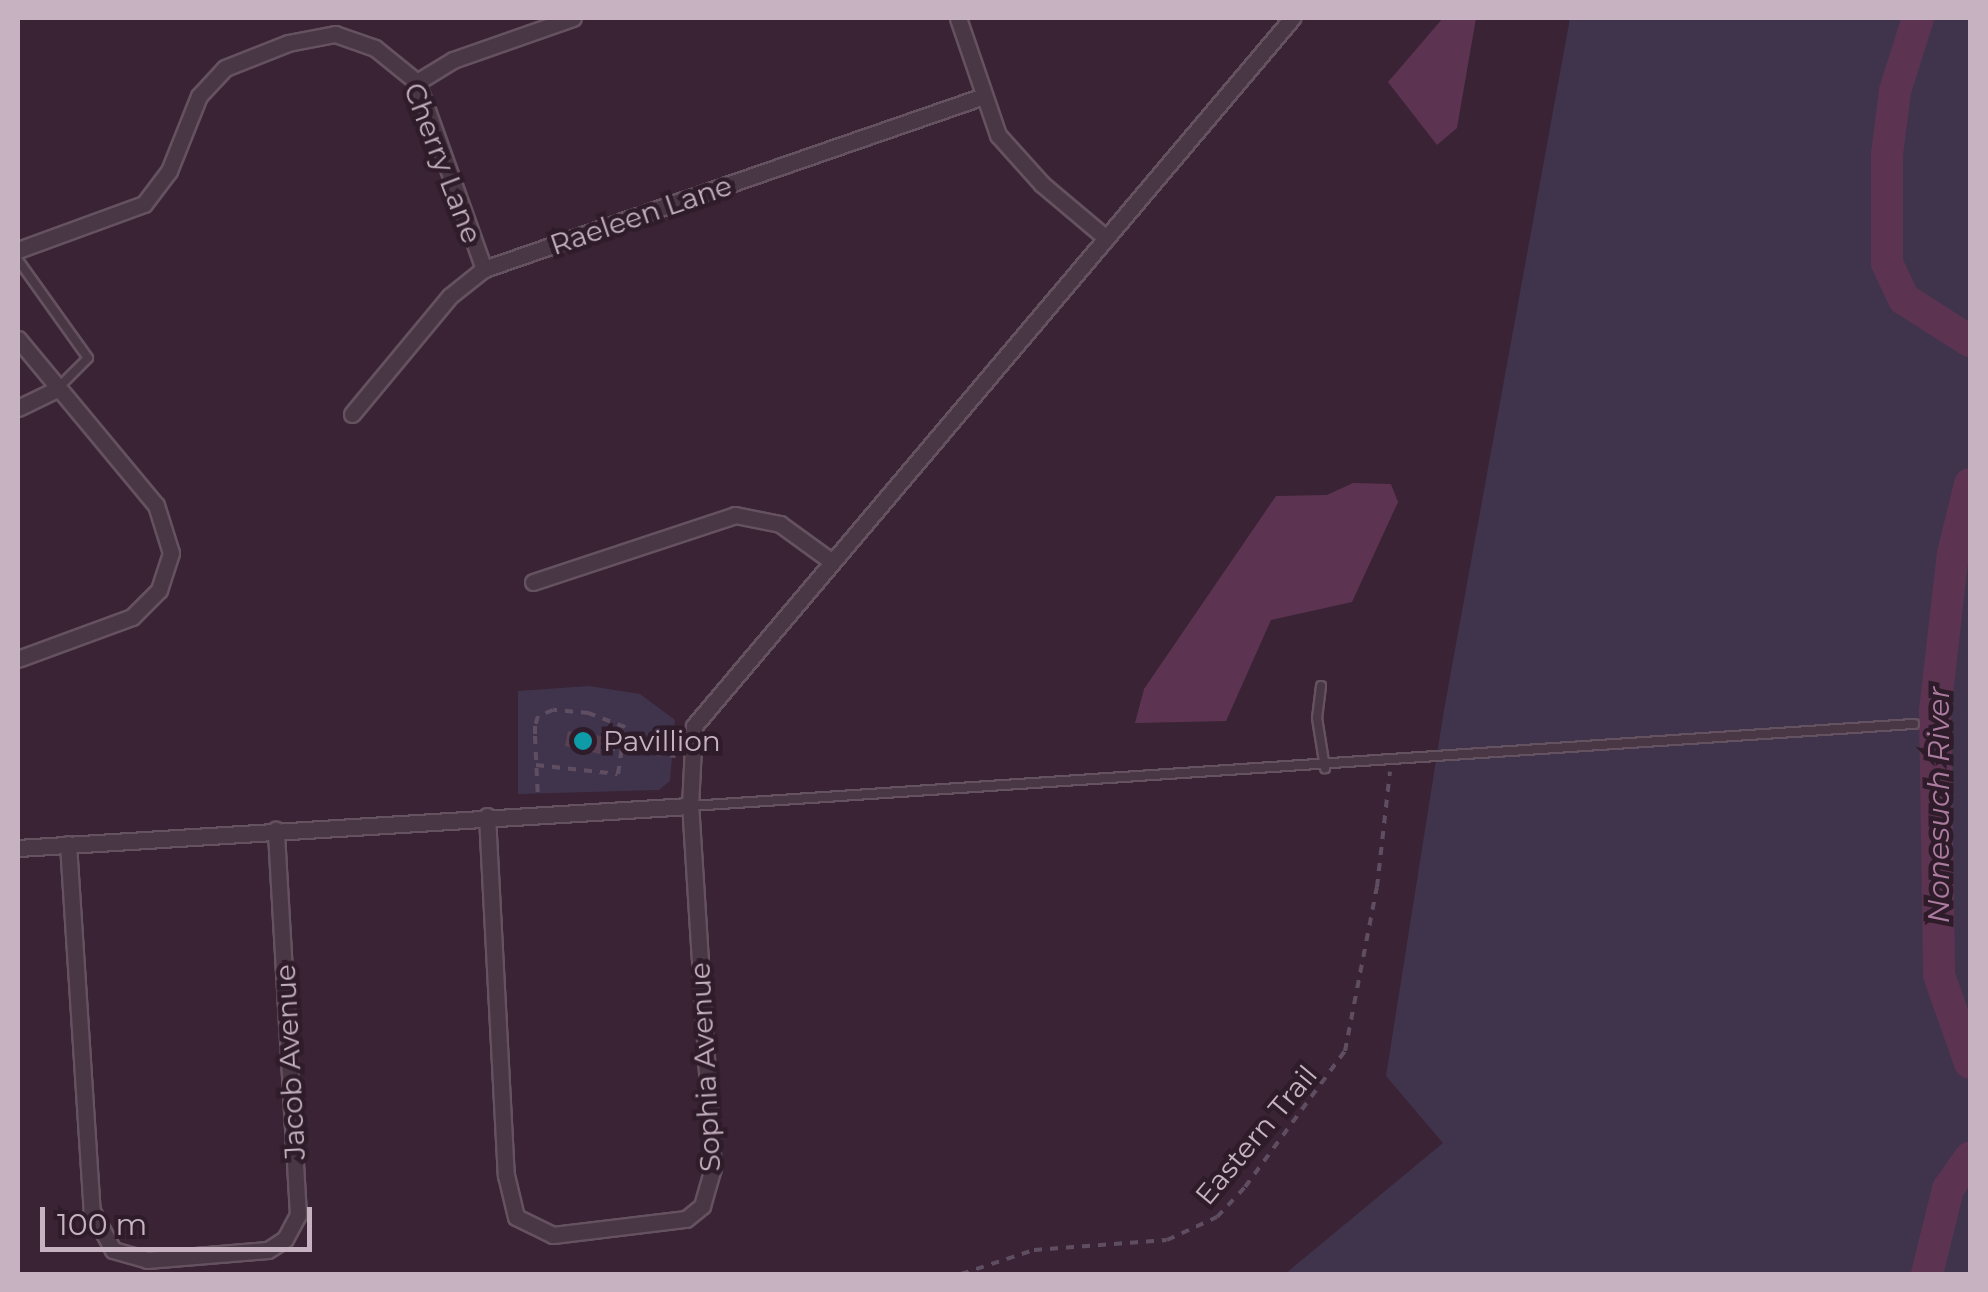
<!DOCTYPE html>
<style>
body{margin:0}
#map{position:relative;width:1988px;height:1292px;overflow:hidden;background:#3a2334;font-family:Montserrat,sans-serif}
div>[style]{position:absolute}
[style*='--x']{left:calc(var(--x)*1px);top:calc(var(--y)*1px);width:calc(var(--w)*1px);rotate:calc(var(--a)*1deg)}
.green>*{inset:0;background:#40344d}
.water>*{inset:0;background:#5c3452}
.stream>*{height:5px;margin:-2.5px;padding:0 2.5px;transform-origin:2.5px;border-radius:2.5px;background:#5c3452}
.river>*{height:32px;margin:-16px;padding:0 16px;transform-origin:16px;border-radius:16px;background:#5c3452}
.building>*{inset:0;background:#594053}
.path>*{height:4px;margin-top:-2px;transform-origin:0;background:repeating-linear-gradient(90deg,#5f4e62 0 8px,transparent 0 16px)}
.roads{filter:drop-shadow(2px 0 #655260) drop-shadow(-2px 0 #655260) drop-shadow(0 2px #655260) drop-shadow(0 -2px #655260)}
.service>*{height:8px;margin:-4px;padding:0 4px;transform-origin:4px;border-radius:4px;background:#4a3745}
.minor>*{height:15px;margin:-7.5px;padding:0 7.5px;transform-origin:7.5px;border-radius:7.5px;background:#4a3745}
.dots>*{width:28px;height:28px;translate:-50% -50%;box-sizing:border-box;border:5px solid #2f1c2a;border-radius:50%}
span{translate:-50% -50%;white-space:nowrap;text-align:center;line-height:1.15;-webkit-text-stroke:9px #2f1c2a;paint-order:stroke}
.street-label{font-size:28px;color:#c6b2c0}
.poi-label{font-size:28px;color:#c6b2c0}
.left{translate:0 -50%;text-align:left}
.water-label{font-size:30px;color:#ac7ca0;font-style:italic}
.frame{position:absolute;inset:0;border:20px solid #c6b2c0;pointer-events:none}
.scale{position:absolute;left:40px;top:1207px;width:272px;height:45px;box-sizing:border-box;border:5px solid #c6b2c0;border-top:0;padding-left:12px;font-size:30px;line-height:35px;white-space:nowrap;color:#c6b2c0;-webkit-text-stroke:8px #2f1c2a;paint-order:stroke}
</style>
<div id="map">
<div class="green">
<div style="clip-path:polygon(1570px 18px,1970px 18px,1970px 1274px,1285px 1274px,1443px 1143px,1386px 1076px,1444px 710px)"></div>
<div style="clip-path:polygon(589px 686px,640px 694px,675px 720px,670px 781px,659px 790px,518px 794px,518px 691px)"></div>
</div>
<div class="water">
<div style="clip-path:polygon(1443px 18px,1476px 18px,1457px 128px,1437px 145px,1388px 82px)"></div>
<div style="clip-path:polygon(1353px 483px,1391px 484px,1398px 502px,1352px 602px,1271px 620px,1226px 721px,1135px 723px,1144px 689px,1276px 496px,1327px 495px)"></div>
</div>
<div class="stream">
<div style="--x:1961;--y:520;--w:9;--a:-13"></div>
<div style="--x:1961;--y:1045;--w:10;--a:-29"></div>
</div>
<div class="river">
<div style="--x:1918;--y:18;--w:77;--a:107.5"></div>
<div style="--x:1895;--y:91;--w:64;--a:97.2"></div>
<div style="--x:1887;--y:154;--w:109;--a:90"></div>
<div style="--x:1887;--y:263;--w:40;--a:65"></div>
<div style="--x:1904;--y:299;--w:78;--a:32.5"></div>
<div style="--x:1970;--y:484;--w:71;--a:103.8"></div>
<div style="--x:1953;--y:553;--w:158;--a:96.5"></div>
<div style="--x:1935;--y:710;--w:265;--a:89.1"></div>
<div style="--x:1939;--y:975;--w:93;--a:70.6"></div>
<div style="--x:1927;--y:1274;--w:88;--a:-76.1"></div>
<div style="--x:1948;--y:1189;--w:38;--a:-55"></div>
</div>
<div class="building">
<div style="clip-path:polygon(568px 731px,601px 736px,600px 754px,565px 746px)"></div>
</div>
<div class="path">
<div style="--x:607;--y:748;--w:69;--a:6.6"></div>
<div style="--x:536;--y:765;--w:82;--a:6.3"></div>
<div style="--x:618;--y:774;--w:48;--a:-81.5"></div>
<div style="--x:625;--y:727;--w:39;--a:-159"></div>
<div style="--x:589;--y:713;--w:36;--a:-175"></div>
<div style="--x:553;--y:710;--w:16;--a:158"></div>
<div style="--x:538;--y:716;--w:10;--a:107"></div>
<div style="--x:535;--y:726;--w:10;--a:90"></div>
<div style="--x:535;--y:736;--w:63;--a:87.3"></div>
<div style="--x:961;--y:1274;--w:77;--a:-18.2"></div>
<div style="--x:1034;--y:1250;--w:133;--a:-4.3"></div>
<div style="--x:1167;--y:1240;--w:55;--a:-24.7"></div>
<div style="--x:1217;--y:1217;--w:41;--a:-47"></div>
<div style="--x:1245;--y:1187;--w:169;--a:-53.7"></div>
<div style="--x:1345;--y:1051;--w:167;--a:-79"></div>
<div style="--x:1377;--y:887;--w:116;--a:-83.6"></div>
</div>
<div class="roads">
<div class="service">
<div style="--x:18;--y:260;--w:120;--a:54.5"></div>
<div style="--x:88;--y:358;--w:44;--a:135"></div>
<div style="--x:1321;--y:686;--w:32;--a:97"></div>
<div style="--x:1317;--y:718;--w:51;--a:80.9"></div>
<div style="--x:691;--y:806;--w:1226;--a:-3.84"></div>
</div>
<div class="minor">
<div style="--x:958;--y:18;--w:124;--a:71.1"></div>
<div style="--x:998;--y:135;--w:66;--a:48.1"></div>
<div style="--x:1042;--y:184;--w:84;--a:40.2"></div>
<div style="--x:417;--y:82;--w:42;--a:-31.4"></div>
<div style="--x:453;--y:60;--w:127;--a:-19.3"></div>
<div style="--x:18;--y:250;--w:134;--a:-20.1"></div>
<div style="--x:144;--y:204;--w:41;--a:-52.9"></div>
<div style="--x:169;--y:171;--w:81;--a:-68.2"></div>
<div style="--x:199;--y:96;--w:38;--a:-47"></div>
<div style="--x:225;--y:68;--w:68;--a:-21.6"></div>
<div style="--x:288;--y:43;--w:48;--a:-10.8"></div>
<div style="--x:335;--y:34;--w:42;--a:19.3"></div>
<div style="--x:375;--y:48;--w:54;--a:39"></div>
<div style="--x:417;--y:82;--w:199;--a:70.3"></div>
<div style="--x:18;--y:339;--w:216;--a:50.3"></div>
<div style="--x:156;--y:505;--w:50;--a:72.6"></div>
<div style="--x:171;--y:553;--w:39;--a:108"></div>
<div style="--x:159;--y:590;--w:38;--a:135"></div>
<div style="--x:132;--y:617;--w:121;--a:159.8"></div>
<div style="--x:18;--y:408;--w:43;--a:-26"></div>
<div style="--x:352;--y:414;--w:153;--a:-50.3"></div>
<div style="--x:450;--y:296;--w:43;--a:-38.5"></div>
<div style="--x:484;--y:269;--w:529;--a:-19.09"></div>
<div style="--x:533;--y:582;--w:213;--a:-18.3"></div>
<div style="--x:735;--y:515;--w:46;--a:11.3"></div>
<div style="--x:780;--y:524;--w:63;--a:36"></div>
<div style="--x:487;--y:816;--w:360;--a:87"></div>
<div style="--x:506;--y:1175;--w:43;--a:76.6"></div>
<div style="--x:516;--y:1217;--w:41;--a:25.9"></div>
<div style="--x:553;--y:1235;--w:134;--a:-6.9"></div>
<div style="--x:686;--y:1219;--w:21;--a:-39"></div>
<div style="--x:702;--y:1206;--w:40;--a:-74"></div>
<div style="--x:713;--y:1168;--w:363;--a:-93.6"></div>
<div style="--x:690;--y:806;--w:80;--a:-87.1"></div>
<div style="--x:694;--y:726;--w:927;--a:-49.81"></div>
<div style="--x:68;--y:844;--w:368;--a:86.3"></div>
<div style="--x:92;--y:1211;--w:44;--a:61.7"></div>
<div style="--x:113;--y:1250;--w:35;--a:16"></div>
<div style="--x:147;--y:1260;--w:121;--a:-4.7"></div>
<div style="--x:268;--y:1250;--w:20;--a:-33"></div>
<div style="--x:285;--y:1239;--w:27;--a:-62"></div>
<div style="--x:298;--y:1215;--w:386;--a:-93.3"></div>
<div style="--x:18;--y:848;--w:673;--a:-3.58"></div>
</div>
</div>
<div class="dots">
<div style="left:583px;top:741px;background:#0f9aa8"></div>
</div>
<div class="street-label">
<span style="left:443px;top:163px;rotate:69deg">Cherry Lane</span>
<span style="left:641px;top:215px;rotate:-19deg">Raeleen Lane</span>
<span style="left:290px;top:1062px;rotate:-93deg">Jacob Avenue</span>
<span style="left:705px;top:1067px;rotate:-93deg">Sophia Avenue</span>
<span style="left:1256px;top:1135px;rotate:-50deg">Eastern Trail</span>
</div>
<div class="poi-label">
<span class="left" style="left:603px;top:741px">Pavillion</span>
</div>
<div class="water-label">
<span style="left:1939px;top:805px;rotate:-90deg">Nonesuch River</span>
</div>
<div class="frame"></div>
<div class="scale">100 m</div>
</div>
